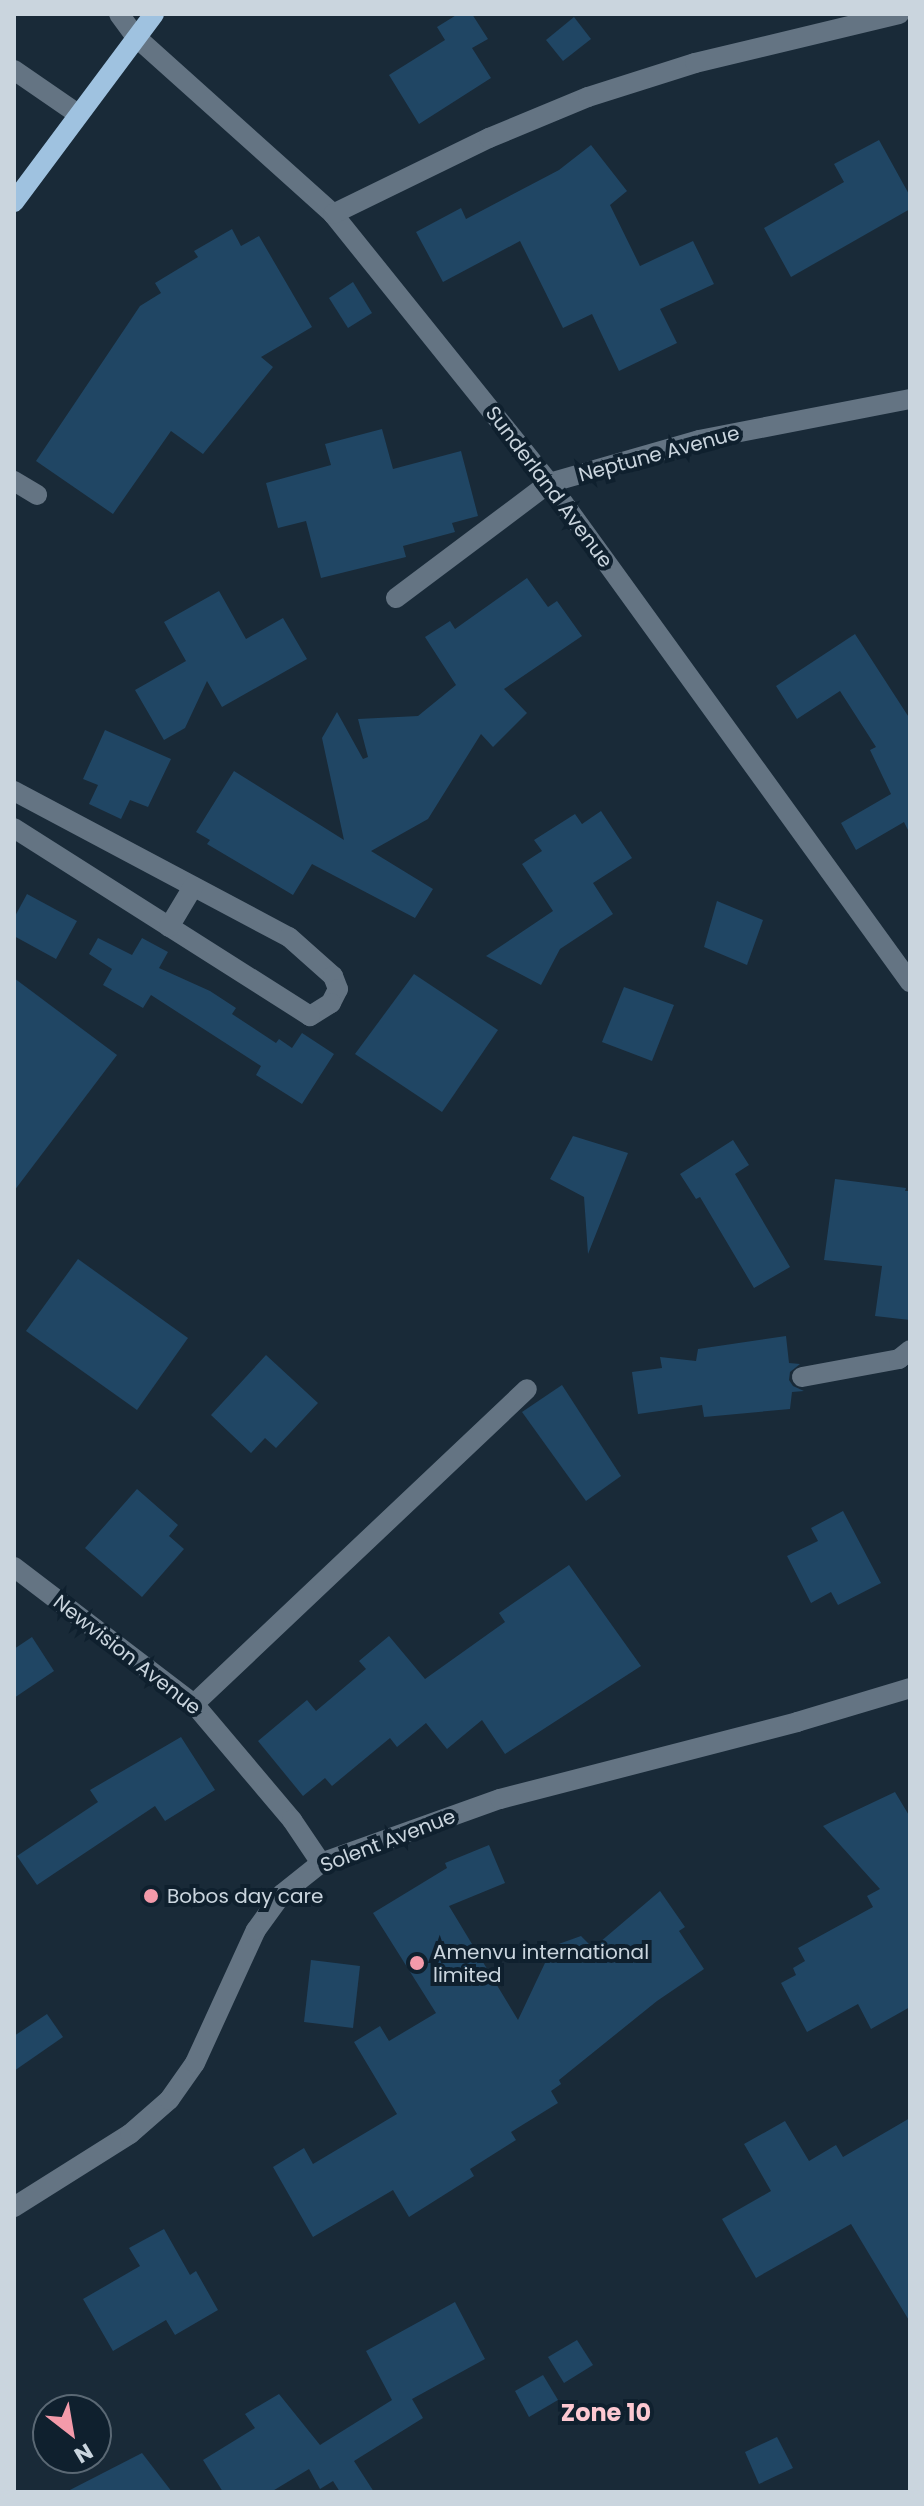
<!DOCTYPE html>
<style>
body{margin:0}
#map{position:relative;width:924px;height:2506px;overflow:hidden;background:#192a38;font-family:Poppins,sans-serif}
div>[style]{position:absolute}
[style*='--x']{left:calc(var(--x)*1px);top:calc(var(--y)*1px);width:calc(var(--w)*1px);rotate:calc(var(--a)*1deg)}
.building>*{inset:0;background:#204664}
.minor>*{height:20px;margin:-10px;padding:0 10px;transform-origin:10px;border-radius:10px;background:#647483}
.major>*{height:20px;margin:-10px;padding:0 10px;transform-origin:10px;border-radius:10px;background:#9fc2e0}
.dots>*{width:22px;height:22px;translate:-50% -50%;box-sizing:border-box;border:4px solid #0f202e;border-radius:50%}
span{translate:-50% -50%;white-space:nowrap;text-align:center;line-height:1.15;-webkit-text-stroke:8px #0f202e;paint-order:stroke}
.street-label{font-size:20px;color:#cad5de}
.poi-label{font-size:20px;color:#cad5de}
.left{translate:0 -50%;text-align:left}
.quarter-label{font-size:24px;color:#fdc8d1;font-weight:700}
.frame{position:absolute;inset:0;border:16px solid #cad5de;pointer-events:none}
.north{position:absolute;left:32px;top:2394px;width:80px;height:80px;box-sizing:border-box;background:#0f202e;border:2px solid #5a6874;border-radius:50%;rotate:149deg;font-size:22px;font-weight:700;line-height:32px;text-align:center;color:#cad5de}
.north::after{content:'';display:block;margin:auto;width:28px;height:36px;background:#f39aaa;clip-path:polygon(50% 0,100% 100%,50% 72%,0 100%)}
</style>
<div id="map">
<div class="building">
<div style="clip-path:polygon(458px 14px,472px 14px,488px 39px,472px 48px,491px 78px,419px 124px,389px 75px,445px 40px,437px 27px)"></div>
<div style="clip-path:polygon(574px 17px,591px 39px,563px 61px,546px 40px)"></div>
<div style="clip-path:polygon(879px 140px,910px 196px,910px 209px,791px 277px,764px 228px,844px 182px,834px 164px)"></div>
<div style="clip-path:polygon(591px 145px,627px 191px,610px 205px,640px 266px,693px 241px,714px 284px,660px 309px,677px 343px,619px 371px,592px 314px,563px 328px,520px 241px,443px 282px,416px 232px,461px 208px,466px 219px,559px 170px)"></div>
<div style="clip-path:polygon(232px 229px,241px 246px,259px 236px,312px 327px,261px 357px,273px 367px,203px 454px,171px 431px,113px 514px,36px 461px,140px 306px,161px 293px,155px 283px,198px 257px,194px 251px)"></div>
<div style="clip-path:polygon(353px 282px,372px 313px,348px 328px,329px 298px)"></div>
<div style="clip-path:polygon(382px 429px,393px 469px,461px 451px,478px 516px,452px 523px,455px 532px,403px 546px,406px 557px,321px 578px,306px 521px,278px 528px,266px 483px,331px 465px,325px 444px)"></div>
<div style="clip-path:polygon(527px 578px,548px 607px,557px 601px,582px 636px,504px 689px,527px 713px,493px 747px,481px 734px,428px 819px,371px 851px,433px 889px,415px 918px,312px 864px,293px 895px,207px 844px,210px 840px,196px 832px,234px 771px,344px 840px,322px 738px,337px 712px,363px 759px,368px 757px,358px 719px,418px 716px,456px 685px,425px 637px,450px 621px,455px 629px)"></div>
<div style="clip-path:polygon(219px 591px,246px 639px,283px 618px,307px 659px,222px 707px,207px 681px,185px 728px,164px 740px,135px 690px,186px 661px,164px 622px)"></div>
<div style="clip-path:polygon(855px 634px,910px 719px,910px 834px,904px 822px,856px 850px,841px 823px,891px 794px,870px 750px,876px 747px,840px 691px,797px 719px,776px 686px)"></div>
<div style="clip-path:polygon(105px 730px,171px 759px,148px 807px,130px 800px,121px 819px,89px 804px,98px 785px,83px 779px)"></div>
<div style="clip-path:polygon(601px 811px,632px 858px,593px 883px,613px 914px,560px 949px,541px 985px,486px 956px,553px 911px,522px 864px,542px 851px,534px 840px,575px 814px,582px 824px)"></div>
<div style="clip-path:polygon(27px 894px,77px 921px,56px 959px,14px 936px,14px 918px)"></div>
<div style="clip-path:polygon(717px 901px,763px 920px,747px 965px,704px 947px)"></div>
<div style="clip-path:polygon(98px 938px,132px 955px,142px 938px,168px 952px,159px 968px,210px 991px,236px 1008px,232px 1014px,276px 1043px,279px 1039px,292px 1048px,302px 1033px,334px 1054px,302px 1104px,256px 1075px,261px 1066px,151px 995px,143px 1008px,103px 985px,112px 969px,89px 954px)"></div>
<div style="clip-path:polygon(414px 974px,498px 1030px,442px 1112px,355px 1054px)"></div>
<div style="clip-path:polygon(14px 978px,117px 1055px,14px 1191px)"></div>
<div style="clip-path:polygon(624px 987px,674px 1005px,652px 1061px,602px 1042px)"></div>
<div style="clip-path:polygon(573px 1136px,628px 1153px,588px 1254px,584px 1197px,550px 1179px)"></div>
<div style="clip-path:polygon(733px 1140px,749px 1165px,735px 1174px,790px 1267px,754px 1288px,700px 1197px,696px 1199px,680px 1174px)"></div>
<div style="clip-path:polygon(835px 1179px,906px 1188px,905px 1191px,910px 1191px,910px 1320px,875px 1316px,882px 1266px,824px 1260px)"></div>
<div style="clip-path:polygon(78px 1259px,188px 1338px,137px 1410px,26px 1331px)"></div>
<div style="clip-path:polygon(786px 1336px,789px 1363px,800px 1364px,790px 1372px,789px 1380px,793px 1386px,804px 1391px,792px 1392px,790px 1409px,704px 1417px,702px 1405px,638px 1414px,632px 1372px,662px 1368px,660px 1357px,696px 1361px,698px 1349px)"></div>
<div style="clip-path:polygon(266px 1355px,318px 1403px,276px 1448px,265px 1438px,251px 1453px,211px 1415px)"></div>
<div style="clip-path:polygon(562px 1385px,621px 1476px,586px 1501px,522px 1412px)"></div>
<div style="clip-path:polygon(137px 1489px,178px 1525px,169px 1536px,184px 1549px,142px 1597px,85px 1548px)"></div>
<div style="clip-path:polygon(843px 1511px,881px 1583px,838px 1605px,831px 1592px,811px 1603px,787px 1556px,818px 1541px,811px 1528px)"></div>
<div style="clip-path:polygon(569px 1565px,641px 1666px,505px 1754px,482px 1720px,447px 1749px,426px 1723px,397px 1747px,390px 1738px,332px 1786px,325px 1778px,303px 1796px,258px 1741px,307px 1700px,316px 1711px,366px 1669px,359px 1661px,389px 1636px,425px 1679px,505px 1622px,499px 1613px)"></div>
<div style="clip-path:polygon(32px 1637px,54px 1671px,14px 1698px,14px 1649px)"></div>
<div style="clip-path:polygon(181px 1737px,215px 1790px,165px 1821px,155px 1806px,37px 1885px,17px 1856px,98px 1802px,90px 1790px)"></div>
<div style="clip-path:polygon(895px 1792px,910px 1817px,910px 2007px,871px 2029px,858px 2004px,807px 2032px,781px 1983px,796px 1975px,793px 1968px,805px 1961px,798px 1948px,873px 1907px,867px 1896px,880px 1889px,823px 1826px)"></div>
<div style="clip-path:polygon(489px 1845px,505px 1883px,449px 1906px,518px 2020px,553px 1946px,581px 1936px,593px 1948px,660px 1891px,685px 1927px,679px 1931px,704px 1969px,657px 2001px,559px 2080px,561px 2084px,551px 2091px,558px 2103px,511px 2132px,516px 2140px,470px 2169px,474px 2176px,409px 2217px,393px 2190px,313px 2237px,273px 2167px,304px 2148px,313px 2164px,397px 2114px,354px 2042px,380px 2026px,389px 2041px,436px 2013px,373px 1913px,447px 1868px,445px 1863px)"></div>
<div style="clip-path:polygon(311px 1960px,360px 1966px,353px 2028px,304px 2022px)"></div>
<div style="clip-path:polygon(47px 2014px,63px 2037px,14px 2071px,14px 2036px)"></div>
<div style="clip-path:polygon(910px 2118px,910px 2322px,851px 2224px,756px 2278px,722px 2219px,771px 2191px,744px 2144px,785px 2121px,809px 2161px,836px 2145px,843px 2157px)"></div>
<div style="clip-path:polygon(164px 2229px,190px 2275px,196px 2271px,218px 2310px,175px 2335px,166px 2320px,113px 2351px,83px 2299px,140px 2266px,129px 2248px)"></div>
<div style="clip-path:polygon(455px 2302px,485px 2359px,412px 2399px,423px 2418px,354px 2461px,374px 2492px,340px 2492px,333px 2481px,320px 2489px,309px 2469px,271px 2492px,223px 2492px,203px 2460px,255px 2428px,245px 2414px,279px 2394px,320px 2445px,392px 2400px,366px 2351px)"></div>
<div style="clip-path:polygon(577px 2340px,593px 2365px,564px 2383px,548px 2357px)"></div>
<div style="clip-path:polygon(543px 2375px,558px 2400px,529px 2417px,515px 2391px)"></div>
<div style="clip-path:polygon(777px 2437px,793px 2468px,759px 2484px,745px 2452px)"></div>
<div style="clip-path:polygon(142px 2453px,172px 2492px,66px 2492px)"></div>
</div>
<div class="minor">
<div style="--x:119;--y:14;--w:29;--a:54"></div>
<div style="--x:136;--y:37;--w:265;--a:41.9"></div>
<div style="--x:333;--y:214;--w:345;--a:51.2"></div>
<div style="--x:549;--y:483;--w:616;--a:54.12"></div>
<div style="--x:14;--y:70;--w:78;--a:34.5"></div>
<div style="--x:333;--y:214;--w:174;--a:-26"></div>
<div style="--x:489;--y:138;--w:107;--a:-22.5"></div>
<div style="--x:588;--y:97;--w:112;--a:-17.6"></div>
<div style="--x:695;--y:63;--w:210;--a:-13.5"></div>
<div style="--x:14;--y:481;--w:27;--a:31"></div>
<div style="--x:396;--y:598;--w:191;--a:-36.9"></div>
<div style="--x:549;--y:483;--w:156;--a:-16"></div>
<div style="--x:699;--y:440;--w:215;--a:-11"></div>
<div style="--x:14;--y:791;--w:311;--a:28"></div>
<div style="--x:289;--y:937;--w:59;--a:41.6"></div>
<div style="--x:333;--y:976;--w:14;--a:69"></div>
<div style="--x:338;--y:989;--w:16;--a:117"></div>
<div style="--x:331;--y:1003;--w:25;--a:148"></div>
<div style="--x:310;--y:1016;--w:351;--a:-147.6"></div>
<div style="--x:169;--y:927;--w:47;--a:-59"></div>
<div style="--x:802;--y:1377;--w:99;--a:-10.5"></div>
<div style="--x:899;--y:1359;--w:14;--a:-39"></div>
<div style="--x:14;--y:1567;--w:226;--a:37.3"></div>
<div style="--x:194;--y:1704;--w:152;--a:49.8"></div>
<div style="--x:292;--y:1820;--w:52;--a:56"></div>
<div style="--x:194;--y:1704;--w:458;--a:-43.4"></div>
<div style="--x:14;--y:2207;--w:137;--a:-32.2"></div>
<div style="--x:130;--y:2134;--w:52;--a:-41.1"></div>
<div style="--x:169;--y:2100;--w:45;--a:-54.9"></div>
<div style="--x:195;--y:2063;--w:146;--a:-65.4"></div>
<div style="--x:256;--y:1930;--w:44;--a:-54.2"></div>
<div style="--x:282;--y:1894;--w:50;--a:-38.5"></div>
<div style="--x:321;--y:1863;--w:190;--a:-19.7"></div>
<div style="--x:500;--y:1799;--w:307;--a:-14.5"></div>
<div style="--x:797;--y:1722;--w:118;--a:-16.7"></div>
</div>
<div class="major">
<div style="--x:14;--y:202;--w:234;--a:-53.3"></div>
</div>
<div class="dots">
<div style="left:151px;top:1896px;background:#f39aaa"></div>
<div style="left:417px;top:1963px;background:#f39aaa"></div>
</div>
<div class="street-label">
<span style="left:659px;top:454px;rotate:-15deg">Neptune Avenue</span>
<span style="left:549px;top:487px;rotate:53deg">Sunderland Avenue</span>
<span style="left:127px;top:1655px;rotate:38deg">Newvision Avenue</span>
<span style="left:388px;top:1841px;rotate:-21deg">Solent Avenue</span>
</div>
<div class="poi-label">
<span class="left" style="left:167px;top:1896px">Bobos day care</span>
<span class="left" style="left:433px;top:1964px">Amenvu international<br>limited</span>
</div>
<div class="quarter-label">
<span style="left:606px;top:2413px">Zone 10</span>
</div>
<div class="frame"></div>
<div class="north">N</div>
</div>
